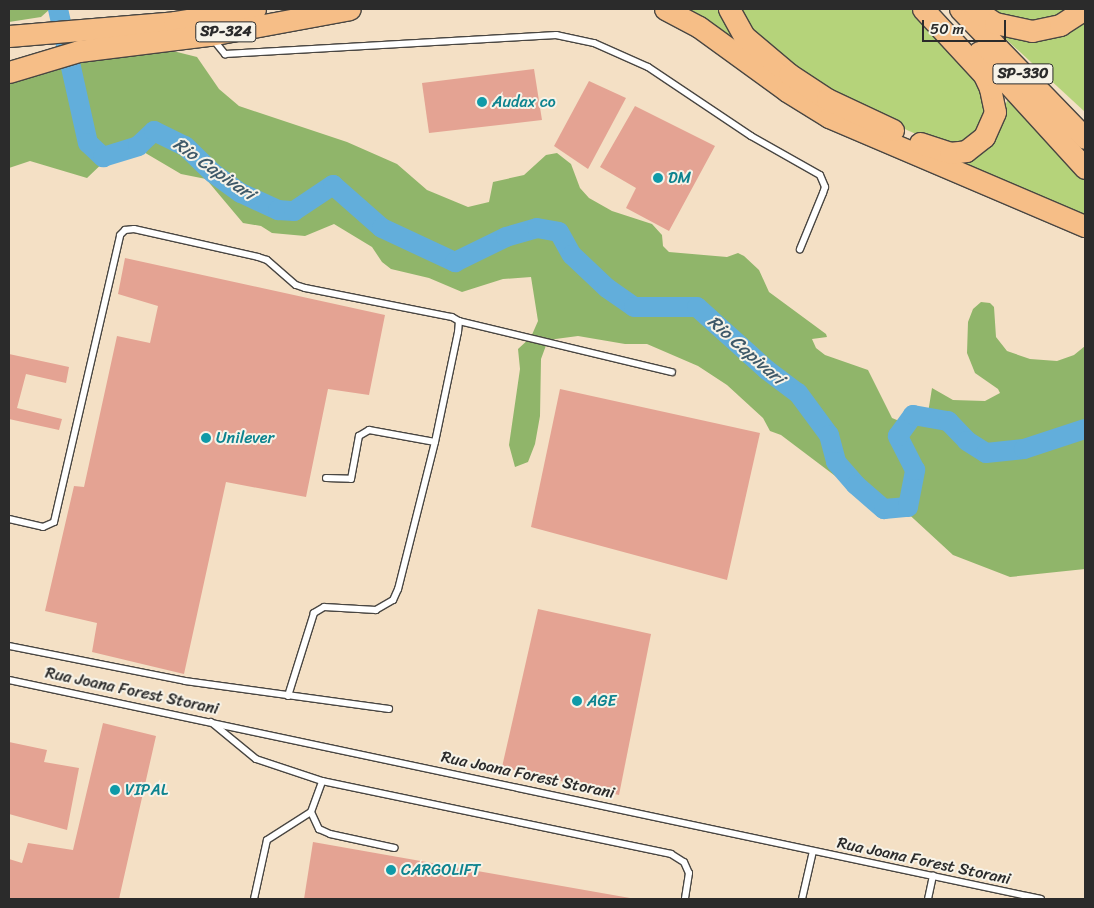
<!DOCTYPE html>
<style>
body{margin:0}
#map{position:relative;width:1094px;height:908px;overflow:hidden;background:#f4e0c5;font-family:Sriracha,sans-serif}
div>[style]{position:absolute}
[style*='--x']{left:calc(var(--x)*1px);top:calc(var(--y)*1px);width:calc(var(--w)*1px);rotate:calc(var(--a)*1deg)}
.green>*{inset:0;background:#b5d37a}
.forest>*{inset:0;background:#90b56a}
.river>*{height:20px;margin:-10px;padding:0 10px;transform-origin:10px;border-radius:10px;background:#62aedb}
.building>*{inset:0;background:#e4a393}
.roads{filter:drop-shadow(1px 0 #494642) drop-shadow(-1px 0 #494642) drop-shadow(0 1px #494642) drop-shadow(0 -1px #494642)}
.lane>*{height:6px;margin:-3px;padding:0 3px;transform-origin:3px;border-radius:3px;background:#fff}
.highway>*{height:21px;margin:-10.5px;padding:0 10.5px;transform-origin:10.5px;border-radius:10.5px;background:#f6be87}
.dots>*{width:14px;height:14px;translate:-50% -50%;box-sizing:border-box;border:2px solid #f7f3e8;border-radius:50%}
span{translate:-50% -50%;white-space:nowrap;text-align:center;line-height:1.15;-webkit-text-stroke:4px #f7f3e8;paint-order:stroke}
.shield-label span{padding:1px 4px;background:#f7f3e8;border:1px solid;border-radius:4px;-webkit-text-stroke-width:0}
.shield-label{font-size:15px;color:#2b2b2b;font-weight:700}
.culture-label{font-size:16px;color:#0d838f}
.left{translate:0 -50%;text-align:left}
.street-label{font-size:16px;color:#2b2b2b}
.water-label{font-size:18px;color:#3e5969;font-style:italic}
.frame{position:absolute;inset:0;border:10px solid #2b2b2b;pointer-events:none}
.scale{position:absolute;left:922px;top:20px;width:84px;height:22px;box-sizing:border-box;border:2px solid #2b2b2b;border-top:0;padding-left:6px;font-size:15px;line-height:18px;white-space:nowrap;color:#2b2b2b;-webkit-text-stroke:4px #f7f3e8;paint-order:stroke}
</style>
<div id="map">
<div class="green">
<div style="clip-path:polygon(685px 9px,724px 9px,759px 55px)"></div>
<div style="clip-path:polygon(735px 9px,913px 9px,982px 87px,985px 122px,963px 145px,935px 142px,909px 131px,837px 96px,764px 47px)"></div>
<div style="clip-path:polygon(985px 9px,1074px 9px,1034px 24px)"></div>
<div style="clip-path:polygon(1085px 15px,1085px 112px,995px 29px)"></div>
<div style="clip-path:polygon(1007px 100px,1085px 180px,1085px 216px,957px 164px,974px 159px,987px 150px,1000px 128px)"></div>
</div>
<div class="forest">
<div style="clip-path:polygon(9px 9px,50px 9px,41px 17px,9px 22px)"></div>
<div style="clip-path:polygon(145px 52px,177px 52px,197px 57px,219px 89px,239px 106px,347px 142px,397px 164px,427px 190px,468px 207px,489px 202px,493px 182px,524px 175px,546px 155px,557px 153px,571px 164px,580px 188px,589px 198px,612px 211px,652px 224px,662px 235px,663px 246px,669px 252px,727px 257px,738px 253px,744px 256px,759px 270px,769px 292px,826px 334px,827px 337px,812px 339px,816px 348px,825px 355px,868px 370px,892px 418px,909px 425px,928px 413px,932px 388px,953px 400px,985px 401px,1000px 393px,998px 389px,975px 373px,967px 353px,968px 322px,973px 309px,981px 302px,990px 303px,994px 307px,996px 337px,1007px 351px,1030px 359px,1057px 361px,1074px 355px,1085px 346px,1085px 569px,1010px 577px,953px 555px,902px 508px,867px 500px,781px 435px,770px 431px,763px 418px,727px 385px,698px 366px,647px 344px,625px 344px,578px 336px,548px 340px,541px 359px,540px 416px,535px 444px,528px 462px,515px 467px,509px 445px,520px 369px,518px 349px,531px 337px,538px 321px,531px 277px,503px 279px,462px 292px,429px 278px,391px 269px,382px 262px,372px 247px,334px 224px,305px 236px,272px 233px,261px 226px,243px 223px,206px 179px,181px 174px,142px 151px,109px 157px,87px 178px,30px 161px,9px 168px,9px 84px,95px 59px)"></div>
</div>
<div class="river">
<div style="--x:58;--y:9;--w:137;--a:77.4"></div>
<div style="--x:88;--y:143;--w:21;--a:43"></div>
<div style="--x:103;--y:157;--w:37;--a:-17"></div>
<div style="--x:138;--y:146;--w:22;--a:-43"></div>
<div style="--x:154;--y:131;--w:34;--a:26"></div>
<div style="--x:185;--y:146;--w:39;--a:44"></div>
<div style="--x:213;--y:173;--w:34;--a:36"></div>
<div style="--x:241;--y:193;--w:41;--a:24.7"></div>
<div style="--x:278;--y:210;--w:16;--a:4"></div>
<div style="--x:294;--y:211;--w:47;--a:-33.7"></div>
<div style="--x:333;--y:185;--w:65;--a:41.3"></div>
<div style="--x:382;--y:228;--w:81;--a:25"></div>
<div style="--x:455;--y:262;--w:57;--a:-26.1"></div>
<div style="--x:506;--y:237;--w:32;--a:-16"></div>
<div style="--x:537;--y:228;--w:22;--a:10"></div>
<div style="--x:559;--y:232;--w:26;--a:61"></div>
<div style="--x:572;--y:255;--w:48;--a:43.3"></div>
<div style="--x:607;--y:288;--w:33;--a:35"></div>
<div style="--x:634;--y:307;--w:63;--a:0"></div>
<div style="--x:697;--y:307;--w:94;--a:42"></div>
<div style="--x:767;--y:370;--w:39;--a:37"></div>
<div style="--x:798;--y:393;--w:52;--a:53.6"></div>
<div style="--x:829;--y:435;--w:28;--a:75"></div>
<div style="--x:836;--y:462;--w:30;--a:49"></div>
<div style="--x:856;--y:485;--w:37;--a:41"></div>
<div style="--x:884;--y:509;--w:24;--a:-5"></div>
<div style="--x:908;--y:507;--w:38;--a:-79"></div>
<div style="--x:915;--y:470;--w:38;--a:-117"></div>
<div style="--x:898;--y:436;--w:26;--a:-54"></div>
<div style="--x:913;--y:415;--w:36;--a:10"></div>
<div style="--x:948;--y:421;--w:28;--a:46"></div>
<div style="--x:967;--y:441;--w:22;--a:32"></div>
<div style="--x:986;--y:453;--w:38;--a:-6"></div>
<div style="--x:1024;--y:449;--w:64;--a:-18.2"></div>
</div>
<div class="building">
<div style="clip-path:polygon(534px 69px,542px 120px,429px 133px,422px 83px)"></div>
<div style="clip-path:polygon(589px 81px,626px 98px,588px 169px,554px 146px)"></div>
<div style="clip-path:polygon(635px 106px,715px 146px,669px 231px,626px 208px,636px 188px,600px 167px)"></div>
<div style="clip-path:polygon(125px 258px,385px 315px,369px 395px,328px 389px,306px 497px,226px 482px,184px 674px,92px 652px,97px 623px,45px 611px,74px 486px,84px 487px,117px 336px,150px 343px,158px 306px,118px 294px)"></div>
<div style="clip-path:polygon(9px 354px,69px 367px,66px 383px,26px 374px,17px 408px,62px 419px,59px 430px,9px 419px)"></div>
<div style="clip-path:polygon(560px 389px,760px 433px,727px 580px,531px 527px)"></div>
<div style="clip-path:polygon(538px 609px,651px 634px,619px 795px,502px 767px)"></div>
<div style="clip-path:polygon(103px 723px,156px 736px,119px 899px,9px 899px,9px 859px,22px 863px,28px 843px,73px 850px)"></div>
<div style="clip-path:polygon(9px 742px,47px 750px,44px 762px,79px 768px,67px 830px,9px 814px)"></div>
<div style="clip-path:polygon(313px 842px,630px 898px,630px 899px,304px 899px)"></div>
</div>
<div class="roads">
<div class="lane">
<div style="--x:212;--y:38;--w:21;--a:51"></div>
<div style="--x:225;--y:54;--w:332;--a:-3.3"></div>
<div style="--x:556;--y:35;--w:39;--a:12"></div>
<div style="--x:594;--y:43;--w:59;--a:24"></div>
<div style="--x:648;--y:67;--w:124;--a:33.8"></div>
<div style="--x:751;--y:136;--w:79;--a:29.5"></div>
<div style="--x:820;--y:175;--w:13;--a:67"></div>
<div style="--x:825;--y:187;--w:6;--a:108"></div>
<div style="--x:823;--y:193;--w:61;--a:112.3"></div>
<div style="--x:459;--y:321;--w:219;--a:13.5"></div>
<div style="--x:326;--y:478;--w:25;--a:2"></div>
<div style="--x:351;--y:479;--w:44;--a:-79.5"></div>
<div style="--x:359;--y:436;--w:12;--a:-31"></div>
<div style="--x:369;--y:430;--w:67;--a:10.3"></div>
<div style="--x:9;--y:519;--w:35;--a:13"></div>
<div style="--x:43;--y:527;--w:12;--a:-24"></div>
<div style="--x:54;--y:522;--w:294;--a:-77"></div>
<div style="--x:120;--y:235;--w:7;--a:-45"></div>
<div style="--x:125;--y:230;--w:9;--a:-6"></div>
<div style="--x:134;--y:229;--w:127;--a:12.7"></div>
<div style="--x:258;--y:257;--w:9;--a:18"></div>
<div style="--x:267;--y:260;--w:38;--a:41"></div>
<div style="--x:296;--y:285;--w:9;--a:18"></div>
<div style="--x:305;--y:288;--w:150;--a:11.2"></div>
<div style="--x:452;--y:317;--w:8;--a:30"></div>
<div style="--x:459;--y:321;--w:11;--a:95"></div>
<div style="--x:458;--y:332;--w:112;--a:101.8"></div>
<div style="--x:435;--y:442;--w:152;--a:104.1"></div>
<div style="--x:398;--y:589;--w:12;--a:114"></div>
<div style="--x:393;--y:600;--w:20;--a:150"></div>
<div style="--x:376;--y:610;--w:52;--a:-176.7"></div>
<div style="--x:324;--y:607;--w:12;--a:149"></div>
<div style="--x:314;--y:613;--w:87;--a:107.4"></div>
<div style="--x:9;--y:646;--w:179;--a:11.2"></div>
<div style="--x:185;--y:681;--w:206;--a:7.8"></div>
<div style="--x:9;--y:680;--w:1055;--a:11.98"></div>
<div style="--x:211;--y:722;--w:58;--a:39.4"></div>
<div style="--x:256;--y:759;--w:70;--a:18.4"></div>
<div style="--x:322;--y:781;--w:357;--a:11.8"></div>
<div style="--x:671;--y:854;--w:15;--a:32"></div>
<div style="--x:684;--y:862;--w:12;--a:66"></div>
<div style="--x:689;--y:873;--w:26;--a:99"></div>
<div style="--x:311;--y:812;--w:19;--a:65"></div>
<div style="--x:319;--y:829;--w:12;--a:24"></div>
<div style="--x:330;--y:834;--w:66;--a:12.2"></div>
<div style="--x:254;--y:899;--w:60;--a:-77.6"></div>
<div style="--x:267;--y:840;--w:52;--a:-32.5"></div>
<div style="--x:311;--y:812;--w:33;--a:-70"></div>
<div style="--x:802;--y:899;--w:49;--a:-77.1"></div>
<div style="--x:928;--y:899;--w:24;--a:-78"></div>
</div>
<div class="highway">
<div style="--x:665;--y:9;--w:38;--a:28"></div>
<div style="--x:699;--y:27;--w:109;--a:36"></div>
<div style="--x:787;--y:91;--w:49;--a:31.8"></div>
<div style="--x:829;--y:117;--w:278;--a:23.1"></div>
<div style="--x:729;--y:9;--w:31;--a:61"></div>
<div style="--x:744;--y:36;--w:59;--a:40.2"></div>
<div style="--x:789;--y:74;--w:45;--a:33.3"></div>
<div style="--x:827;--y:99;--w:73;--a:25.2"></div>
<div style="--x:960;--y:9;--w:180;--a:45.9"></div>
<div style="--x:974;--y:9;--w:25;--a:34"></div>
<div style="--x:995;--y:23;--w:38;--a:12"></div>
<div style="--x:1032;--y:31;--w:29;--a:-12"></div>
<div style="--x:1060;--y:25;--w:30;--a:-33"></div>
<div style="--x:9;--y:36;--w:166;--a:-4.8"></div>
<div style="--x:174;--y:22;--w:82;--a:-9.1"></div>
<div style="--x:979;--y:52;--w:157;--a:47.6"></div>
<div style="--x:9;--y:72;--w:73;--a:-16.7"></div>
<div style="--x:79;--y:51;--w:132;--a:-7"></div>
<div style="--x:210;--y:35;--w:142;--a:-10.5"></div>
<div style="--x:920;--y:143;--w:32;--a:18"></div>
<div style="--x:950;--y:153;--w:16;--a:-7"></div>
<div style="--x:966;--y:151;--w:23;--a:-38"></div>
<div style="--x:984;--y:137;--w:27;--a:-66"></div>
<div style="--x:995;--y:112;--w:25;--a:-102"></div>
<div style="--x:990;--y:88;--w:14;--a:-115"></div>
<div style="--x:984;--y:75;--w:90;--a:-132.7"></div>
</div>
</div>
<div class="dots">
<div style="left:482px;top:102px;background:#0f9aa8"></div>
<div style="left:658px;top:178px;background:#0f9aa8"></div>
<div style="left:206px;top:438px;background:#0f9aa8"></div>
<div style="left:577px;top:701px;background:#0f9aa8"></div>
<div style="left:115px;top:790px;background:#0f9aa8"></div>
<div style="left:391px;top:870px;background:#0f9aa8"></div>
</div>
<div class="shield-label">
<span style="left:226px;top:32px">SP-324</span>
<span style="left:1023px;top:74px">SP-330</span>
</div>
<div class="culture-label">
<span class="left" style="left:492px;top:102px">Audax co</span>
<span class="left" style="left:668px;top:178px">DM</span>
<span class="left" style="left:216px;top:438px">Unilever</span>
<span class="left" style="left:587px;top:701px">AGE</span>
<span class="left" style="left:125px;top:790px">VIPAL</span>
<span class="left" style="left:401px;top:870px">CARGOLIFT</span>
</div>
<div class="street-label">
<span style="left:132px;top:691px;rotate:12deg">Rua Joana Forest Storani</span>
<span style="left:528px;top:775px;rotate:12deg">Rua Joana Forest Storani</span>
<span style="left:924px;top:861px;rotate:12deg">Rua Joana Forest Storani</span>
</div>
<div class="water-label">
<span style="left:214px;top:169px;rotate:35deg">Rio Capivari</span>
<span style="left:746px;top:350px;rotate:41deg">Rio Capivari</span>
</div>
<div class="frame"></div>
<div class="scale">50 m</div>
</div>
